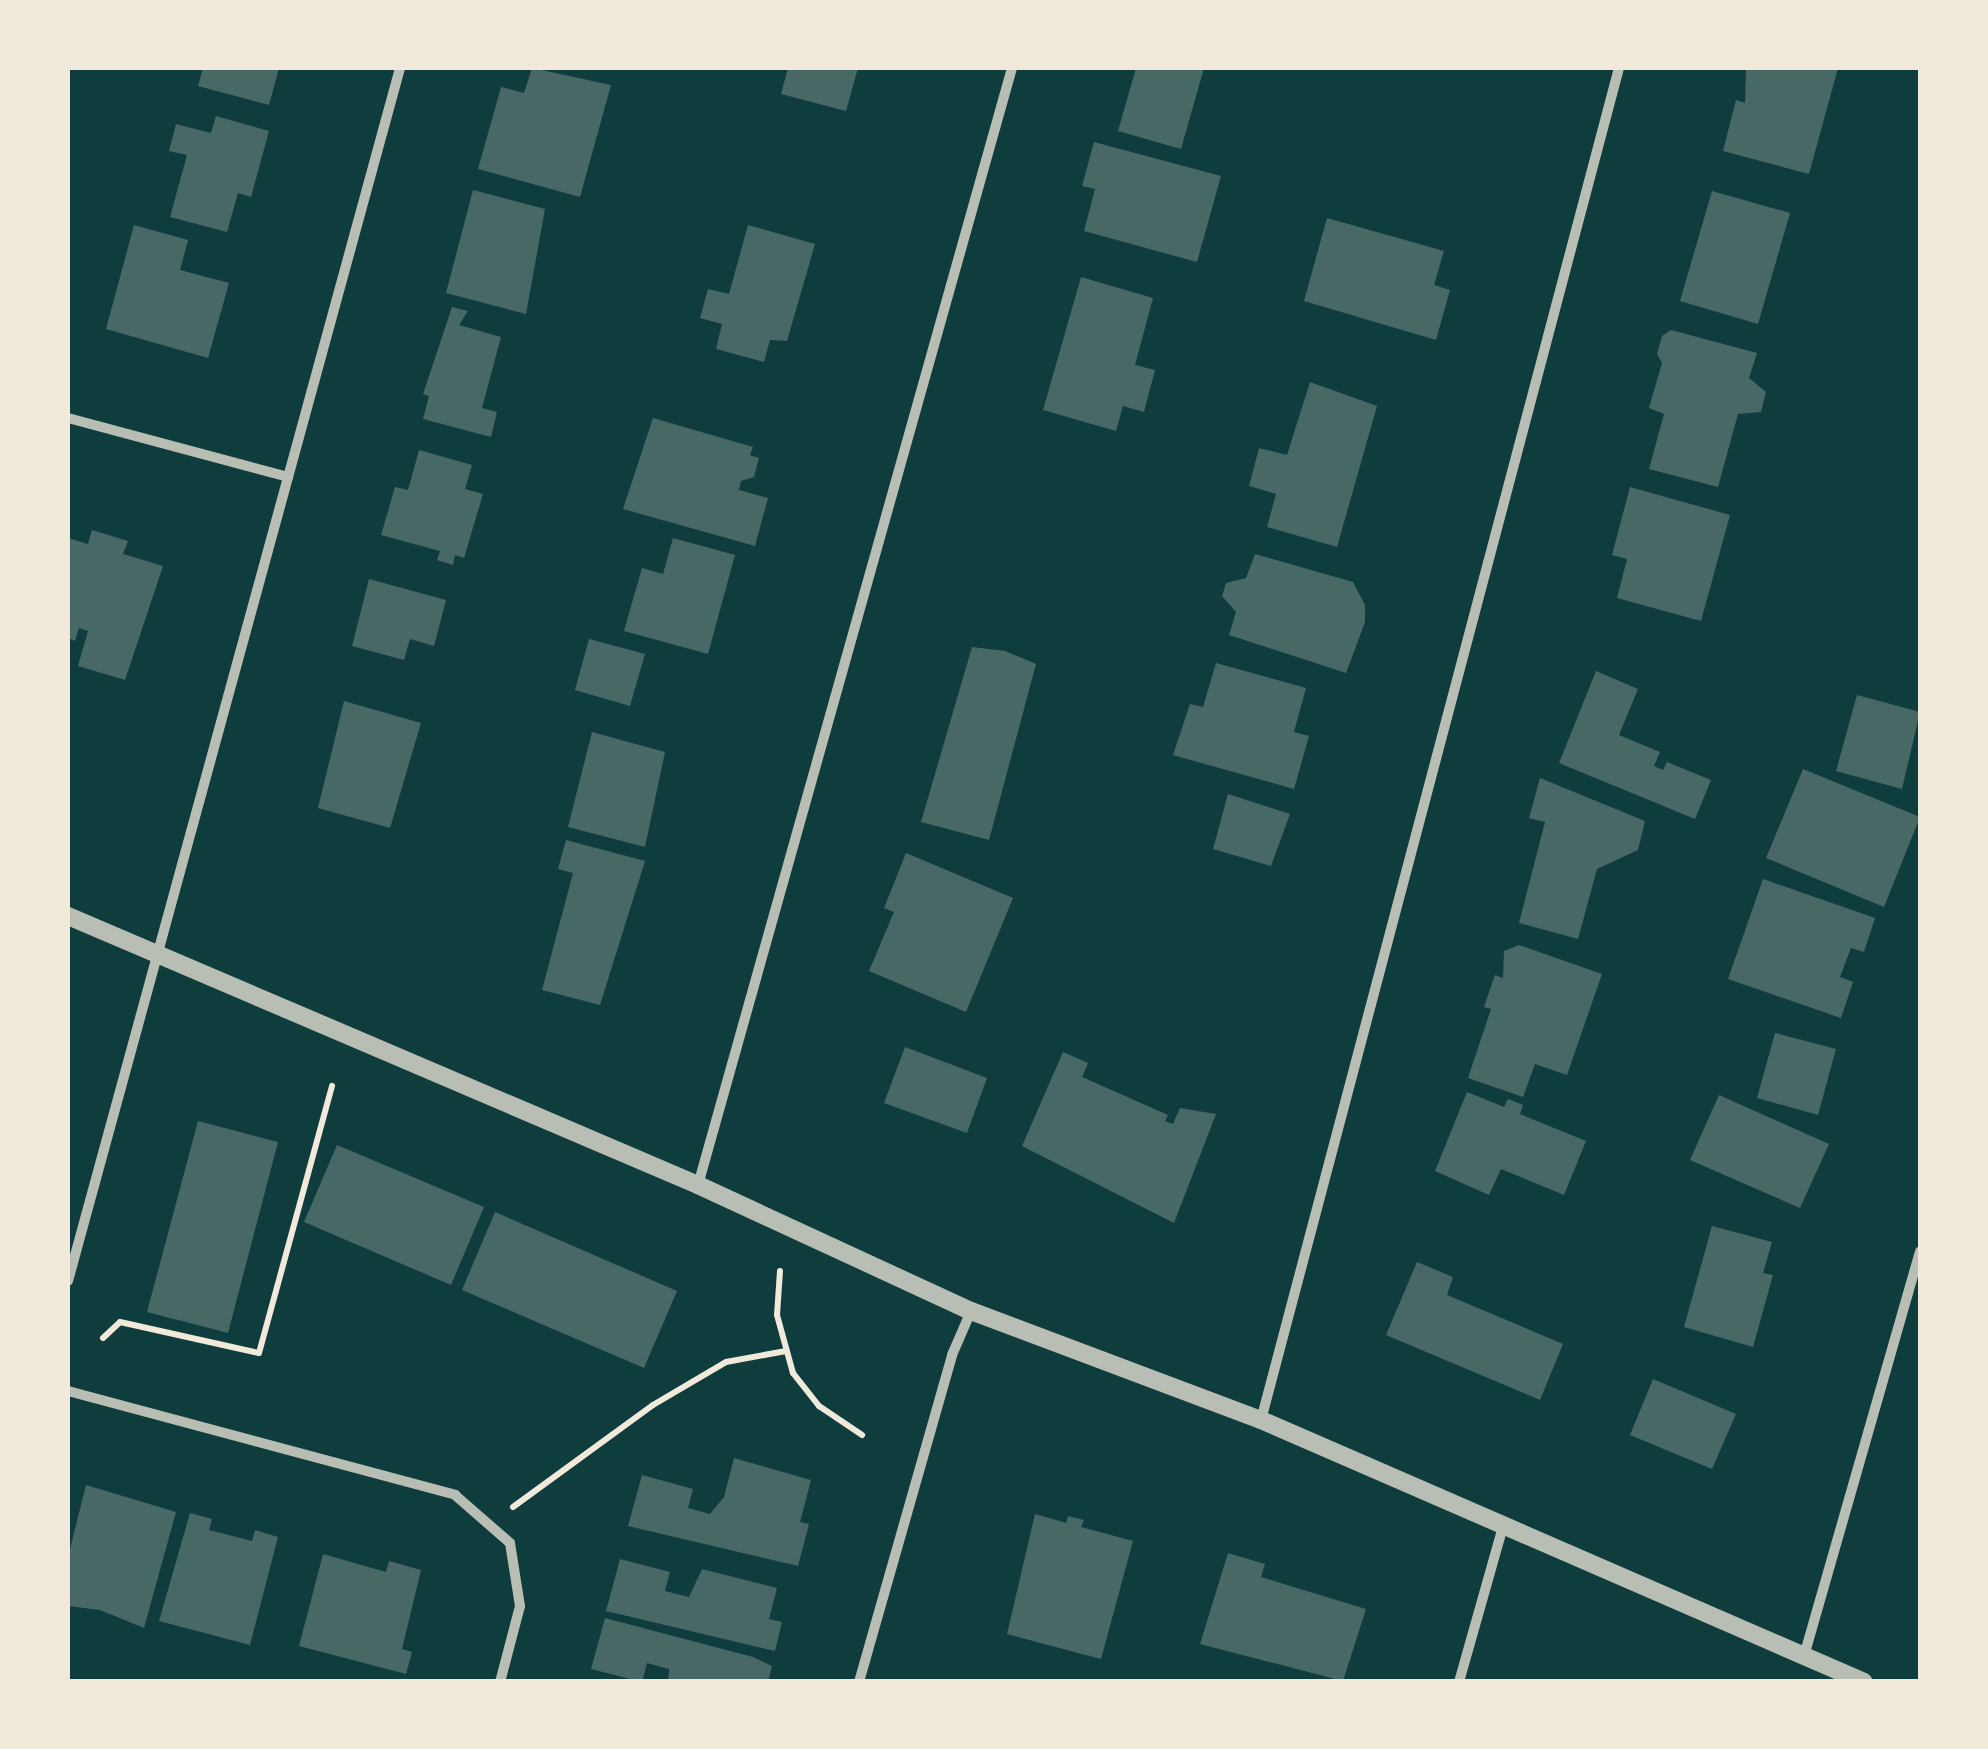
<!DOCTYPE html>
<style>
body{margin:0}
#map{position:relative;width:1988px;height:1749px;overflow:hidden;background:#0f3d3e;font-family:Lato,sans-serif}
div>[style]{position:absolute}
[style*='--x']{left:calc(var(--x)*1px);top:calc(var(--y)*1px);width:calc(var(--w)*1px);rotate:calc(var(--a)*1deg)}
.building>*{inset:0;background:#486865}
.path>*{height:6px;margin:-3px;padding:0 3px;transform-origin:3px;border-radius:3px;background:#f1e9da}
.minor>*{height:10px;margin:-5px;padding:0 5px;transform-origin:5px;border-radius:5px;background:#b8beb3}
.tertiary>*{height:18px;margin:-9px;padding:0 9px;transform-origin:9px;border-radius:9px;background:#b8beb3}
span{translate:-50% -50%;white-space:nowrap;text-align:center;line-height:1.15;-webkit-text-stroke:8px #f1e9da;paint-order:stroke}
.frame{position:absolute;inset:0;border:70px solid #f1e9da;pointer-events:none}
</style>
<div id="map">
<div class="building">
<div style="clip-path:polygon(203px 68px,279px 68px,269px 105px,198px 86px)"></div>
<div style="clip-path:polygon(532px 68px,611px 85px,580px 197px,478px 169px,501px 87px,524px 93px)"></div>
<div style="clip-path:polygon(788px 68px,858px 68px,846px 111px,781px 94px)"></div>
<div style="clip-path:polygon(1136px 68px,1204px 68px,1181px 149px,1118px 131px)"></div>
<div style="clip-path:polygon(1746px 68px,1838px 68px,1809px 174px,1723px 151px,1736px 100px,1745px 103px)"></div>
<div style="clip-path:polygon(216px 116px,269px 131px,251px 197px,238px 193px,227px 232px,170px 217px,187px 155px,169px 151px,176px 124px,211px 133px)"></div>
<div style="clip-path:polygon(1094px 142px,1221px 176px,1197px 262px,1084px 231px,1095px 189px,1082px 186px)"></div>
<div style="clip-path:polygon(473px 190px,545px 209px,526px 314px,446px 293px)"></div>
<div style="clip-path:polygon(1712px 191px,1790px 213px,1758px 324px,1680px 301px)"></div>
<div style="clip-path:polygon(1327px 218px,1444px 251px,1434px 285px,1450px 290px,1436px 340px,1304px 301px)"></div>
<div style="clip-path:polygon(134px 225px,188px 240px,180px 270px,229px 283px,208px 358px,106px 329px)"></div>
<div style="clip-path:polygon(748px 225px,815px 244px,787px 341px,770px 340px,764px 362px,716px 349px,722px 324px,700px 318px,708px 289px,729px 294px)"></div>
<div style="clip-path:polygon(1081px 277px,1153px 298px,1135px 365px,1155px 370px,1144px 412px,1123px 406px,1116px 431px,1043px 410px)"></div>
<div style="clip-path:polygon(452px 307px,468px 311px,459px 325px,501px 337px,482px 408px,497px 412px,491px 437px,423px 419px,429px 396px,423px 394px)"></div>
<div style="clip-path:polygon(1671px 330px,1757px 353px,1749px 378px,1766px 392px,1761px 412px,1738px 414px,1718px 487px,1649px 469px,1664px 414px,1649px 408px,1662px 363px,1657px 354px,1662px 336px)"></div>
<div style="clip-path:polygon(1310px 382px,1377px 406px,1337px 547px,1267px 527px,1276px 494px,1249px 486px,1259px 448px,1287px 455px)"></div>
<div style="clip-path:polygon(653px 418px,753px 447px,750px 455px,759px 458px,754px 477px,741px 481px,739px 490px,768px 498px,755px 546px,623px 509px)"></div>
<div style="clip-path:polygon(419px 450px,472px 465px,465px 489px,483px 494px,464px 558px,455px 555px,453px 565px,437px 560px,440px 551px,381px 535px,395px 487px,408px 490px)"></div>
<div style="clip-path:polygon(1630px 487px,1730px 515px,1701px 621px,1617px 598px,1627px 559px,1612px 555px)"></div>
<div style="clip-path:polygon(92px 530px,128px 541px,123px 554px,163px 566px,125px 680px,78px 666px,88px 631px,79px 628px,75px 641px,68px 638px,68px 538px,88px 544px)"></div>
<div style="clip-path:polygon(673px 538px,735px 555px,708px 654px,624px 631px,642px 568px,663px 574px)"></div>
<div style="clip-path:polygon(1255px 554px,1353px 582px,1365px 605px,1365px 622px,1346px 673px,1229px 635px,1236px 612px,1222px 596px,1226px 583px,1246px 578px)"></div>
<div style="clip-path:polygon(369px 579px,446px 600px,434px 646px,410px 639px,404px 660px,352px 646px)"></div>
<div style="clip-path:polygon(589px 639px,645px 654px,630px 706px,575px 690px)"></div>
<div style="clip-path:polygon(972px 647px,1005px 651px,1036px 664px,989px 840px,921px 822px)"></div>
<div style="clip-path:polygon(1216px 663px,1306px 688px,1294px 732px,1309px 736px,1294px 789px,1173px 755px,1190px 704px,1203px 707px)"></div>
<div style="clip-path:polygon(1596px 671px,1638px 689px,1619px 735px,1660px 752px,1654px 766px,1663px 770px,1667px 762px,1711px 780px,1695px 819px,1559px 763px)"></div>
<div style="clip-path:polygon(1857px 695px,1920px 712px,1902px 789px,1836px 771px)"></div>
<div style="clip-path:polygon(344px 701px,421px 723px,390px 828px,318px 808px)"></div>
<div style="clip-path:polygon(592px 732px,665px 752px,645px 847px,568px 827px)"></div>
<div style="clip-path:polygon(1803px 769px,1920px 817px,1884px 907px,1766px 858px)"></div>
<div style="clip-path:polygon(1540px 778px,1645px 821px,1638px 850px,1597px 869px,1578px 939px,1519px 923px,1545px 822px,1529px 818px)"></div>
<div style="clip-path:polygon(1228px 794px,1290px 814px,1271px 866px,1213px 849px)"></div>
<div style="clip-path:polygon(566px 840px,645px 861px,600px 1005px,542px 990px,573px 873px,558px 869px)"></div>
<div style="clip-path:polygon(906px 853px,1013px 898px,966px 1012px,869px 971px,894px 912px,884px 908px)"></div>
<div style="clip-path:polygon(1763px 879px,1875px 918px,1864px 952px,1851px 948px,1840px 977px,1853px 982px,1841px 1018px,1728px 979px)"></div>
<div style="clip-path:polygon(1519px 945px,1602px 974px,1567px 1075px,1535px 1064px,1523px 1097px,1468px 1078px,1491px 1009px,1484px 1007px,1495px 975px,1503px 978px,1504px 951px)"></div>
<div style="clip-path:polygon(1775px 1033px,1836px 1049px,1818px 1115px,1757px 1098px)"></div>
<div style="clip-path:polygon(905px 1047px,987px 1078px,967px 1133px,884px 1103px)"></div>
<div style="clip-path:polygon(1063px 1052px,1088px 1063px,1082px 1077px,1168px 1115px,1165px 1121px,1173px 1124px,1180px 1108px,1216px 1114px,1174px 1223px,1022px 1146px)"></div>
<div style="clip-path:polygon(1467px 1092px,1504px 1107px,1508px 1099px,1523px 1105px,1520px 1114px,1586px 1141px,1564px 1195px,1501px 1169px,1489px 1195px,1435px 1171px)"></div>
<div style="clip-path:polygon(1719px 1095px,1829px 1144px,1800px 1208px,1690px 1160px)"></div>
<div style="clip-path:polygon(198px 1121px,278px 1142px,228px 1333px,147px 1312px)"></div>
<div style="clip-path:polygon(337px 1145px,484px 1207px,451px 1285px,304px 1222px)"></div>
<div style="clip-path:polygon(495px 1212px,677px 1291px,644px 1368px,462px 1290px)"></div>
<div style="clip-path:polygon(1712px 1226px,1772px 1242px,1763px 1273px,1773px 1275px,1753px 1347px,1684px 1327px)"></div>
<div style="clip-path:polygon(1417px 1262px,1453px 1277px,1447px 1295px,1563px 1344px,1540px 1400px,1386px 1335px)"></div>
<div style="clip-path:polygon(1653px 1379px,1736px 1414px,1712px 1469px,1630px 1435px)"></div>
<div style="clip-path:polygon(734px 1458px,811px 1480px,800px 1522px,809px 1524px,798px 1566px,628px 1526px,642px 1475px,693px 1489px,688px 1508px,710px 1514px,724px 1497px)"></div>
<div style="clip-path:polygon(86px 1485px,176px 1512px,144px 1628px,100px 1610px,68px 1606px,68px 1557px)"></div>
<div style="clip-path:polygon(190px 1513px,212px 1519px,209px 1530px,252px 1541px,255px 1530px,278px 1537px,250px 1645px,159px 1621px)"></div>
<div style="clip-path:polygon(1035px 1514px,1066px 1523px,1068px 1516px,1084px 1520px,1081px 1527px,1133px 1541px,1101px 1659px,1007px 1634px)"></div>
<div style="clip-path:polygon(1228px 1553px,1265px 1564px,1261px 1577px,1366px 1609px,1343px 1681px,1200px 1644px)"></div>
<div style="clip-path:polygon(323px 1554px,386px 1572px,389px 1561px,421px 1570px,402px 1649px,412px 1652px,406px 1674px,299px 1646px)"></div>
<div style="clip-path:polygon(620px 1559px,670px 1572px,665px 1591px,689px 1597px,702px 1569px,777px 1588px,769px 1619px,782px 1622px,775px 1651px,606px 1611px)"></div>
<div style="clip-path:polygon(605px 1618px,753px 1657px,772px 1666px,768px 1682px,668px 1682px,669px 1669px,647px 1663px,642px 1682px,591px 1669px)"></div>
</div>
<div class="path">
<div style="--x:780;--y:1271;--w:44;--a:93.9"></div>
<div style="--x:777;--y:1315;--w:60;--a:74.6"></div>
<div style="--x:793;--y:1373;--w:42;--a:51.8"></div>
<div style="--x:819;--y:1406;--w:52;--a:34"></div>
<div style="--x:103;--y:1338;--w:23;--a:-43"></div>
<div style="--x:120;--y:1322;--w:142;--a:12.6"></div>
<div style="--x:259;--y:1353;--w:277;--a:-74.7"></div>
<div style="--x:513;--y:1507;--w:173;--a:-36.1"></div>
<div style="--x:653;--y:1405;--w:85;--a:-30.5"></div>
<div style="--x:726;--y:1362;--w:61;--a:-10.4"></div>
</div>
<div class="minor">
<div style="--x:68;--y:418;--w:228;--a:15"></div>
<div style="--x:698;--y:1185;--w:1160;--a:-74.3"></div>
<div style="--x:68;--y:1281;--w:1258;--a:-74.69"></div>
<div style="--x:68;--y:1391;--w:401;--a:15"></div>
<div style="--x:455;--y:1495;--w:73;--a:41.1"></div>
<div style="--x:510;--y:1543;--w:64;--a:81"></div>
<div style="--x:520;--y:1606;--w:79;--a:104.7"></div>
<div style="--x:1261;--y:1420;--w:1399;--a:-75.17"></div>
<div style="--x:1804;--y:1656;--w:421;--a:-74"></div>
<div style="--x:859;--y:1682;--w:340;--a:-74.1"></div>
<div style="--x:952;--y:1355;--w:48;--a:-66.6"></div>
<div style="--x:1459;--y:1682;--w:162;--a:-74.2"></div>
</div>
<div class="tertiary">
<div style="--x:68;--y:916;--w:685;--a:23.12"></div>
<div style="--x:698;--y:1185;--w:301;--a:24.8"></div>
<div style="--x:971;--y:1311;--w:310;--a:20.6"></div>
<div style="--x:1261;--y:1420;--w:657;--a:23.48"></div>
</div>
<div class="frame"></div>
</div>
